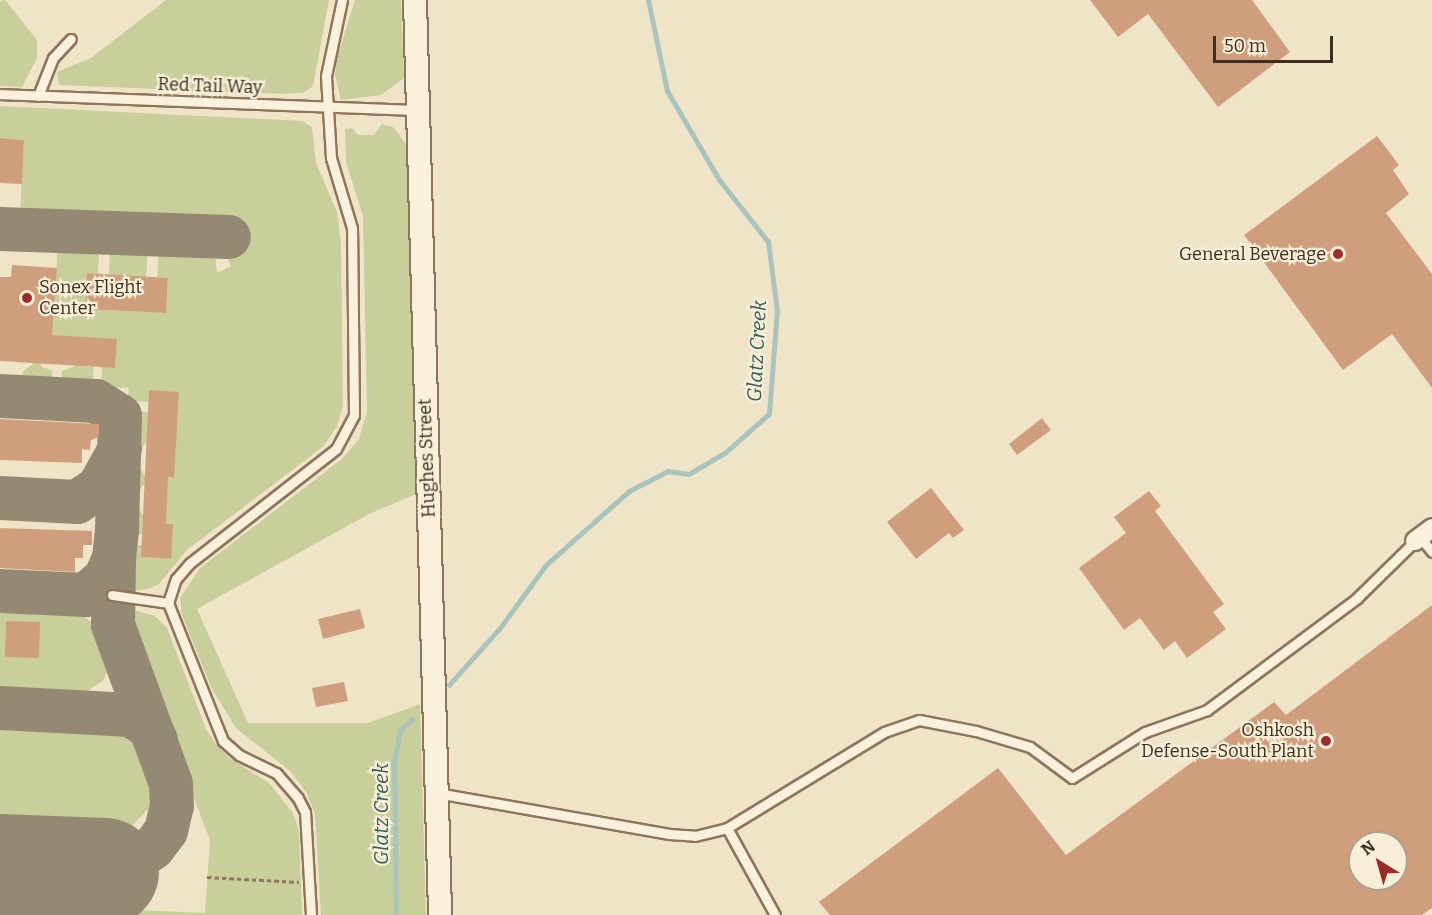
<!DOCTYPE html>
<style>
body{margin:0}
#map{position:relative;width:1432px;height:915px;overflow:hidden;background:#f0e4c8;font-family:Bitter,serif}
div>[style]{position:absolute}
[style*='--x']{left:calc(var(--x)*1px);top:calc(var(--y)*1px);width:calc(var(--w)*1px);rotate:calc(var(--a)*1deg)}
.green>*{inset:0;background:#c9cf9b}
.stream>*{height:4.5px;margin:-2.25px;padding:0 2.25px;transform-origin:2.25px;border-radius:2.25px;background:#a9c4bc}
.taxiway>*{height:44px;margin:-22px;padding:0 22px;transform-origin:22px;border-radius:22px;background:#968974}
.runway>*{height:108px;margin:-54px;padding:0 54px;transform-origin:54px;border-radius:54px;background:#968974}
.building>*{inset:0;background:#cf9f7d}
.path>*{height:3px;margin-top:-1.5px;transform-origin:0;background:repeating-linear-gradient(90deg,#8d765c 0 4.5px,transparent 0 7.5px)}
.roads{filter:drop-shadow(2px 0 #8d765c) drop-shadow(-2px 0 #8d765c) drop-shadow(0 2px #8d765c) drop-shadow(0 -2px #8d765c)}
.service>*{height:9px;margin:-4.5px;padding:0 4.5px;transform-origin:4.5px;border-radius:4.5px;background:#faf1dc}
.minor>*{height:18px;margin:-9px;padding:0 9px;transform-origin:9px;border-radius:9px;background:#faf1dc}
.tertiary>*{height:22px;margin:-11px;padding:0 11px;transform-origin:11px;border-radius:11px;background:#faf1dc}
.dots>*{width:16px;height:16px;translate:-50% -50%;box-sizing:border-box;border:3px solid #f7eed8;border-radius:50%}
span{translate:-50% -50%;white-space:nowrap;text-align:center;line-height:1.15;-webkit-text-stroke:4.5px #f7eed8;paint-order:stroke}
.street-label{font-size:18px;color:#3d2e20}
.poi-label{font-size:18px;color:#3d2e20}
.right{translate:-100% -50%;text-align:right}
.left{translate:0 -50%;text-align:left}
.water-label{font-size:20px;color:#2f5d5a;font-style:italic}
.north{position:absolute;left:1348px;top:831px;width:60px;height:60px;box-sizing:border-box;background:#f7eed8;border:2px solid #ada18e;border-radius:50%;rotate:323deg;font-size:16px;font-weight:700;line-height:24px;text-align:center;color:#3d2e20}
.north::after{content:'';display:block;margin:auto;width:21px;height:27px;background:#9e2a2b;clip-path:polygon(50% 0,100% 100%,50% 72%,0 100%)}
.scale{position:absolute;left:1213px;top:36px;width:120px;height:27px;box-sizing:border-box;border:3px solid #3d2e20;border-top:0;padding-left:8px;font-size:18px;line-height:21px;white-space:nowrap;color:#3d2e20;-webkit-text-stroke:4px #f7eed8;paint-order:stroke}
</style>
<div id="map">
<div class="green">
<div style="clip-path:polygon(5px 0,37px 40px,37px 58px,22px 87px,0 86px,0 1px)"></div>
<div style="clip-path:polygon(166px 0,329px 0,313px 86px,303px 93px,283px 94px,59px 85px,57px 72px,91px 58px)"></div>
<div style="clip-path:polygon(355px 0,401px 0,404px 78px,381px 95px,341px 100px,335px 75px,337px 58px)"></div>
<div style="clip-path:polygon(0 106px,302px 121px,312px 127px,316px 163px,337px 212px,341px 243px,343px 406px,337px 426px,324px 446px,187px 550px,159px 584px,148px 589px,134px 591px,120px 583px,122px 543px,142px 545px,142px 557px,170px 559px,172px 525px,143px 523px,142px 534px,122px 534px,122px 504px,135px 504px,143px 515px,166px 516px,167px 486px,144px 485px,135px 495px,123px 494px,125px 463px,137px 463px,145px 476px,173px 478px,176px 443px,146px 442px,138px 454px,125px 454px,127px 412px,148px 412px,148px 425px,177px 426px,179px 392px,150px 390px,149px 402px,127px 401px,129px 388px,101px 387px,102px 367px,115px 367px,116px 339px,83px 338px,81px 366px,94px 367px,92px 388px,61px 386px,62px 371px,75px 366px,76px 337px,42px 335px,41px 367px,52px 370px,52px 385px,21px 384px,23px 371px,34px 363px,37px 320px,53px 321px,58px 244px,99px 245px,98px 274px,87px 273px,85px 308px,118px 311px,120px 275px,109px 274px,110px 246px,148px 248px,146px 277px,134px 277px,132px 311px,166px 313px,168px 279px,157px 278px,159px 248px,209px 250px,215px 254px,217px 273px,231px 266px,225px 251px,234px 251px,234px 225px,20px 215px,24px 140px,0 138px)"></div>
<div style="clip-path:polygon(382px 124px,393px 127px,407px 145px,416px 494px,369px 514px,197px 609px,248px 723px,368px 723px,420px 704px,426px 915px,321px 915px,315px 814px,306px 792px,290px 771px,236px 728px,212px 689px,182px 615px,180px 598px,200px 568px,342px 459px,359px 439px,367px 411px,363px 216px,346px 162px,345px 129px,352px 128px,358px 135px,374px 135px)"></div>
<div style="clip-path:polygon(0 602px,65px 605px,86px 618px,99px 628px,107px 650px,108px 670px,103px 681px,76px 698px,0 695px)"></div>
<div style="clip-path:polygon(120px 606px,155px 616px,167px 628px,206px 729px,215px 743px,228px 757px,269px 783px,293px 813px,299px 831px,302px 915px,0 915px,0 904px,205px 913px,210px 840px)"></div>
<div style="clip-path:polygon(0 721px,113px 726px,135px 736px,142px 743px,155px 776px,154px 796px,148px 809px,133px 825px,108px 836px,0 831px)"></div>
</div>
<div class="stream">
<div style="--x:449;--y:685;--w:76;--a:-48.2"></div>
<div style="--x:500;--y:628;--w:78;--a:-53.9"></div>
<div style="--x:546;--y:565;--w:111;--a:-41.7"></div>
<div style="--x:629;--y:491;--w:44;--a:-27.1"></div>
<div style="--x:668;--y:471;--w:21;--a:8"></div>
<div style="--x:689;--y:474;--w:43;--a:-30.7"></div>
<div style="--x:726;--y:452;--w:57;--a:-41.5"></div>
<div style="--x:769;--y:414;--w:103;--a:-85.6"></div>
<div style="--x:777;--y:311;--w:70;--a:-97.4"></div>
<div style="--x:768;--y:242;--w:79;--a:-128.3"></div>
<div style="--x:719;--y:180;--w:103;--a:-120.3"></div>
<div style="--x:667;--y:91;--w:93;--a:-101.8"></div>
<div style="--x:396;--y:915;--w:153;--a:-90.7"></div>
<div style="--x:394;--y:762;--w:32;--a:-79"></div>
<div style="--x:400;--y:731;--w:17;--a:-45"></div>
</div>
<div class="taxiway">
<div style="--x:0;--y:229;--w:229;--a:2"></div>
<div style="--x:0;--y:396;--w:96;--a:3"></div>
<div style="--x:96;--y:401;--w:28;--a:32"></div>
<div style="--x:120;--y:416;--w:114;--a:91.5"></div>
<div style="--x:117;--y:530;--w:28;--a:96"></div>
<div style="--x:114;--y:558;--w:21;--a:113"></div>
<div style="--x:106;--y:577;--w:27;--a:138"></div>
<div style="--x:86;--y:595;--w:86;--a:-177.3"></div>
<div style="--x:0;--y:498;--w:77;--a:3"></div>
<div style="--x:77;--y:502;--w:27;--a:-34"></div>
<div style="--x:99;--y:487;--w:43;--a:-61.1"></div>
<div style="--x:0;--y:708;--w:131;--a:3.1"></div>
<div style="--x:131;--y:715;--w:22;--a:34"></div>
<div style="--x:149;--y:727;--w:15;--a:62"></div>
<div style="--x:105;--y:872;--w:28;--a:-18"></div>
<div style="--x:132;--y:863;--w:26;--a:-36"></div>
<div style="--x:153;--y:848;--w:21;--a:-53"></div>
<div style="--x:166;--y:831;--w:26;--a:-77"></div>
<div style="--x:172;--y:806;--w:22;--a:-93"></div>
<div style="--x:171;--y:784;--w:169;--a:-110"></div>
<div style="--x:113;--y:625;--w:67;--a:-89.1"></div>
</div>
<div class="runway">
<div style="--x:0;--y:868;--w:105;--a:2.2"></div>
</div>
<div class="building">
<div style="clip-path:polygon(1090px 0,1252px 0,1290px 52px,1218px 107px,1148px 14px,1118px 37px)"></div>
<div style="clip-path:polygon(1377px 136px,1399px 165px,1393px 170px,1409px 194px,1386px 213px,1432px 274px,1432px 388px,1392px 334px,1343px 370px,1244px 235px)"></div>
<div style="clip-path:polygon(0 138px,24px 140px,22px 184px,0 183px)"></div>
<div style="clip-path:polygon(12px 265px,57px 268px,52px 335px,117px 339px,115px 368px,0 361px,0 277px,11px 277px)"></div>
<div style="clip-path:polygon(87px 273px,168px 278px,166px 313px,85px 309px)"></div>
<div style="clip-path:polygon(149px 390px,179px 392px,174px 478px,168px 477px,166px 524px,173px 524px,171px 559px,141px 557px)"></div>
<div style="clip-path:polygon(1042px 418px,1051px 430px,1017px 455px,1009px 444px)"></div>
<div style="clip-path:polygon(0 419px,99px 424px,99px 437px,91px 440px,90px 450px,82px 449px,82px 463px,0 460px)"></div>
<div style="clip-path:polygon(931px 488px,964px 530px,953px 538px,949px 533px,916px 559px,887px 522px)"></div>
<div style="clip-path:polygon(1149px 491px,1161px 506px,1155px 511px,1224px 604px,1213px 612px,1226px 629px,1187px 658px,1175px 641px,1164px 650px,1140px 618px,1124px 630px,1079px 568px,1126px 533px,1114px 517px)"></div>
<div style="clip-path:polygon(0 528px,92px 531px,92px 545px,83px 545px,83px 558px,75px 558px,75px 572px,0 568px)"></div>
<div style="clip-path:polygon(evenodd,1432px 605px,1432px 908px,1422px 915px,830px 915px,819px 902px,998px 768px,1066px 855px,1274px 702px,1286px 715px,1432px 605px,1360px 843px,1396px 843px,1396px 879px,1360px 879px,1360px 843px)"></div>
<div style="clip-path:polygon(360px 609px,365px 628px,323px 639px,318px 619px)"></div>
<div style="clip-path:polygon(6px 621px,40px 622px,39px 658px,5px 657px)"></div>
<div style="clip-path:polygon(344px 682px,348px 701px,316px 707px,312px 688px)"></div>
</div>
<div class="path">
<div style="--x:207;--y:877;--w:92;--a:3.1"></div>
</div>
<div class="roads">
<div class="service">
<div style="--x:0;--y:94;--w:418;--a:2.2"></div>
<div style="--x:38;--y:96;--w:41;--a:-68.5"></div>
<div style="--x:53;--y:58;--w:26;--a:-47"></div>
<div style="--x:1420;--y:537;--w:19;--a:51"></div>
<div style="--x:112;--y:595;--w:57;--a:8.1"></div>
<div style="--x:437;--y:793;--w:236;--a:10"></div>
<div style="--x:669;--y:834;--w:26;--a:4"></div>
<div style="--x:695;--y:836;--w:33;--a:-14"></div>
<div style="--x:727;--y:828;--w:99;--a:61.1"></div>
<div style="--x:727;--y:828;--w:184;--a:-31.4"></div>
<div style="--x:884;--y:732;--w:37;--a:-19"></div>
<div style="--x:919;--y:720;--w:58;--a:10.9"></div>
<div style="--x:976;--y:731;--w:56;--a:16.5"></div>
<div style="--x:1030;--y:747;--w:52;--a:36.4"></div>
<div style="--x:1072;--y:778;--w:86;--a:-32.2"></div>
<div style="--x:1145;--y:732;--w:66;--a:-19.5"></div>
<div style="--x:1207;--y:710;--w:187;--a:-36.7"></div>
<div style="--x:1357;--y:598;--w:81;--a:-44.5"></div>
<div style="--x:311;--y:915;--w:103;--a:-93.3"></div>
<div style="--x:305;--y:812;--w:16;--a:-117"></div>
<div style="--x:298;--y:798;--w:33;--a:-131"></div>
<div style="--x:276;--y:773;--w:41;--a:-154.1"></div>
<div style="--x:239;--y:755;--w:21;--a:-139"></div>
<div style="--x:223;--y:741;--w:149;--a:-111.7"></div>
<div style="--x:168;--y:603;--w:25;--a:-72"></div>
<div style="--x:176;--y:579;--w:21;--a:-49"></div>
<div style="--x:190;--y:563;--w:185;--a:-38"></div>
<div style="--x:336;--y:449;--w:38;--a:-62"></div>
<div style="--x:354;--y:415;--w:187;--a:-90.6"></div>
<div style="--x:352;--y:228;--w:73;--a:-106.7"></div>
<div style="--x:331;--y:158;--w:82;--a:-93.5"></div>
<div style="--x:326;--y:76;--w:78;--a:-78.1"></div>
</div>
<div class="minor">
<div style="--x:1415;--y:541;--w:21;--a:-37"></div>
</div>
<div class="tertiary">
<div style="--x:415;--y:0;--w:915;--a:88.43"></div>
</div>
</div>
<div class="dots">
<div style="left:1338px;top:254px;background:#9e2a2b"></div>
<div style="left:27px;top:298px;background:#9e2a2b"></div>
<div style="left:1326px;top:741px;background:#9e2a2b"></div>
</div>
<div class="street-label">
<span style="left:210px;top:86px;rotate:2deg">Red Tail Way</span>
<span style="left:427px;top:458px;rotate:-92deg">Hughes Street</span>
</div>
<div class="poi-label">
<span class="right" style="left:1326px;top:254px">General Beverage</span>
<span class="left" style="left:39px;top:298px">Sonex Flight<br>Center</span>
<span class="right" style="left:1314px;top:741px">Oshkosh<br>Defense-South Plant</span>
</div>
<div class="water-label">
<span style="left:757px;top:351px;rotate:-87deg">Glatz Creek</span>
<span style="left:381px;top:814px;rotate:-90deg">Glatz Creek</span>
</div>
<div class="north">N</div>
<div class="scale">50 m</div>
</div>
